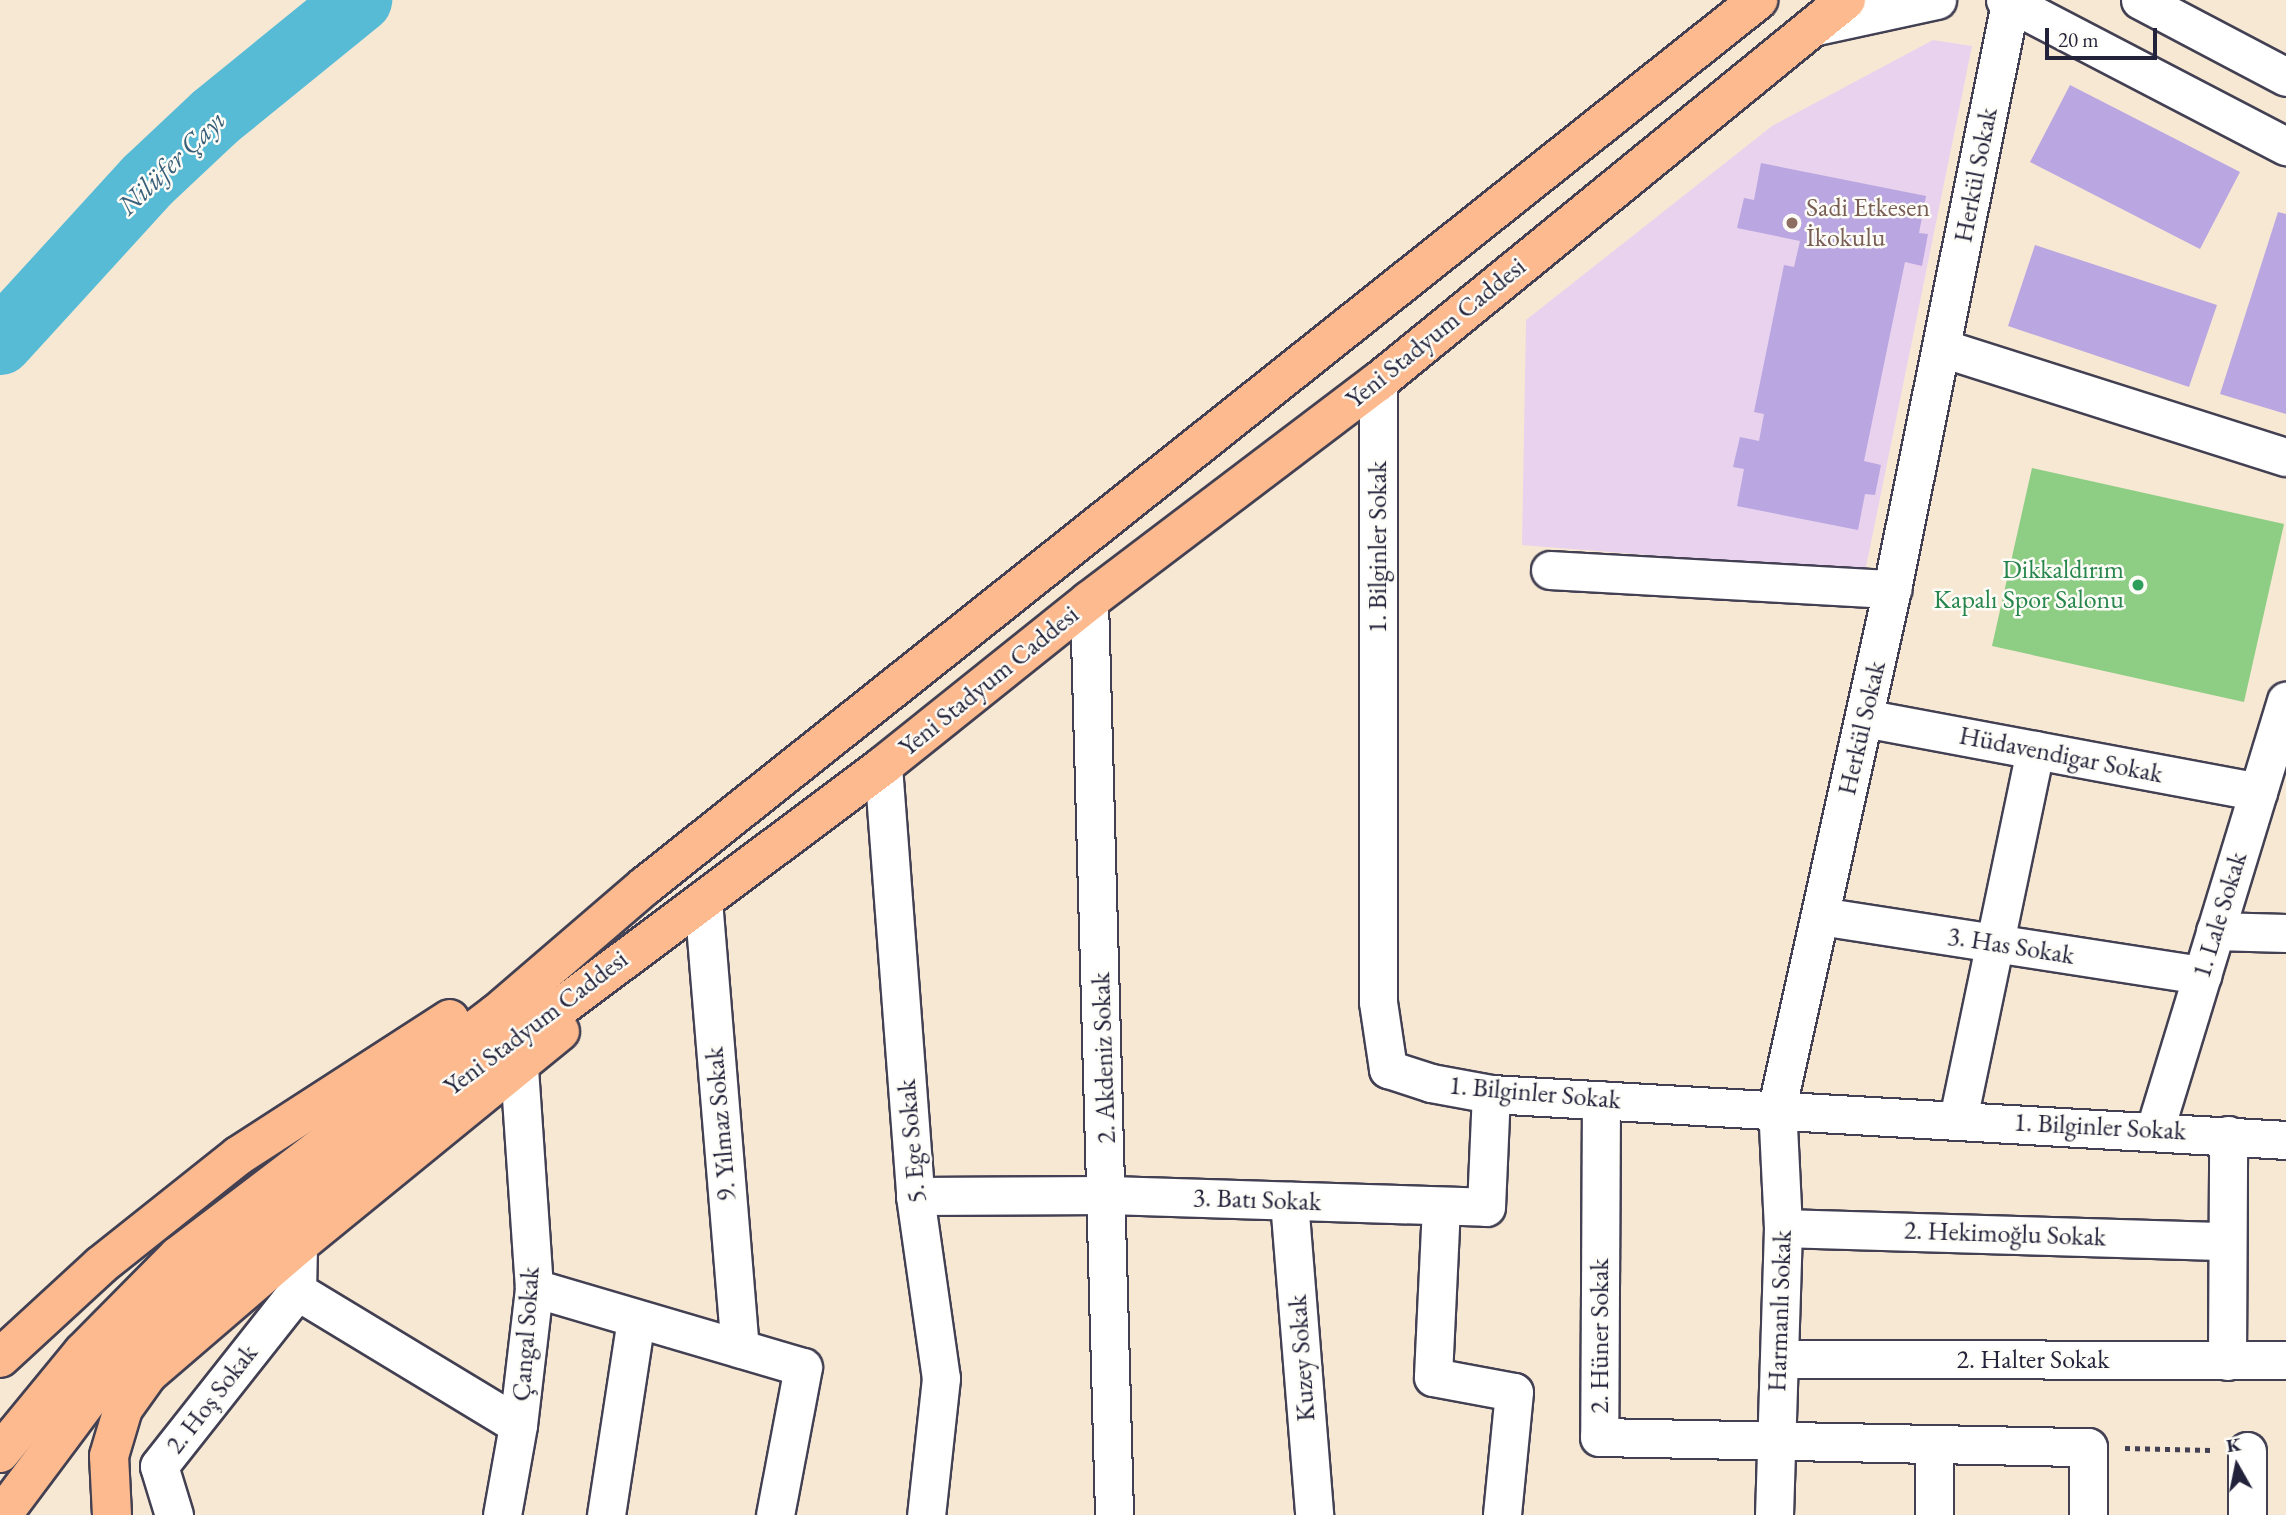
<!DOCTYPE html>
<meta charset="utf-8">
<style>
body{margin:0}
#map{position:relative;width:2286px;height:1515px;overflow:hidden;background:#f7e8d4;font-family:"EB Garamond",serif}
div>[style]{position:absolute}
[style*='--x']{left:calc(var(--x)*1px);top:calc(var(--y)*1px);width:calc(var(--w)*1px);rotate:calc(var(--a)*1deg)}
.built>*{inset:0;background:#e9d2ee}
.green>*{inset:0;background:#8dcd84}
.river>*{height:66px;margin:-33px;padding:0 33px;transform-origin:33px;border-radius:33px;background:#58bbd6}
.building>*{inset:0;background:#baa6e1}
.path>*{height:4.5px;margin-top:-2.25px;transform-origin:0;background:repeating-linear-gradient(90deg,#424052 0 5px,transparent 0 10px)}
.roads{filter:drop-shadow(2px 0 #424052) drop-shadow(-2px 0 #424052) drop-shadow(0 2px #424052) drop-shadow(0 -2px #424052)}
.minor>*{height:37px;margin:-18.5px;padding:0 18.5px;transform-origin:18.5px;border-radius:18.5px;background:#fff}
.major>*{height:38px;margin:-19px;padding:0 19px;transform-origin:19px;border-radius:19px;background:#fcba8e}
.dots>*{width:19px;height:19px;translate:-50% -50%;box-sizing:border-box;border:4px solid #fdfcf7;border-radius:50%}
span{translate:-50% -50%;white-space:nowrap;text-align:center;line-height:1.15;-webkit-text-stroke:5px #fdfcf7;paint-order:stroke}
.street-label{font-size:26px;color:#22223b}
.education-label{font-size:26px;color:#785e54}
.left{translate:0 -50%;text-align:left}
.leisure-label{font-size:26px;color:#27864d}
.right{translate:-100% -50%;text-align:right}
.water-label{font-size:28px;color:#385f79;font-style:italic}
.north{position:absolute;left:2202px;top:1431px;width:70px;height:70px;-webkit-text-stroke:5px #fdfcf7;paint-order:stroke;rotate:351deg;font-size:19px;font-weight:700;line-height:28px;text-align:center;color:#22223b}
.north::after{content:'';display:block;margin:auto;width:24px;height:32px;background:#22223b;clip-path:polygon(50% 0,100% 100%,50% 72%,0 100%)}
.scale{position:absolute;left:2045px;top:28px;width:112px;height:32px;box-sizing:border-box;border:4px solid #22223b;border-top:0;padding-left:9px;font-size:21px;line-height:24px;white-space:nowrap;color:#22223b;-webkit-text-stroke:5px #fdfcf7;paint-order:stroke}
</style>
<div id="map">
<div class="built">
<div style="clip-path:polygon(1933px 40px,1972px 46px,1865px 572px,1522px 545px,1526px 320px,1772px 126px)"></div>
</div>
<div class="green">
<div style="clip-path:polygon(2032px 468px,2284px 524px,2244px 702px,1992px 646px)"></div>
</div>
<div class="river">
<div style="--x:0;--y:342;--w:219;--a:-47.6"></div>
<div style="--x:148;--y:180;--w:92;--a:-43.2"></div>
<div style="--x:215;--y:117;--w:186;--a:-39.1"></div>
</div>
<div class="building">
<div style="clip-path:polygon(2070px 85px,2240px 172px,2200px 249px,2030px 162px)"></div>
<div style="clip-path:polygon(1761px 163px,1926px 196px,1919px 233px,1928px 234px,1922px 266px,1905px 262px,1864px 461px,1881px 465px,1875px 495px,1865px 494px,1858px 530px,1737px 506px,1744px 469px,1733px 467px,1740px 437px,1759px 441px,1764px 414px,1754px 412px,1784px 265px,1794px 267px,1800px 241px,1737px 228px,1744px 198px,1754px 200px)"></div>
<div style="clip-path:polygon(2278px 212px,2286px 214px,2286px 414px,2220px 394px)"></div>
<div style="clip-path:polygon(2035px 245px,2217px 305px,2189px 387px,2008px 326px)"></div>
</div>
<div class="path">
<div style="--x:2125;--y:1448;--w:86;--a:1.3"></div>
</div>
<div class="roads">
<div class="minor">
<div style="--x:2005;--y:0;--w:317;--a:27.5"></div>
<div style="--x:2140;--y:0;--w:165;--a:27.8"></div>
<div style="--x:1812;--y:27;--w:128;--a:-12.2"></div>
<div style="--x:1942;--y:348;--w:361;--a:17.6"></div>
<div style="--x:1378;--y:382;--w:620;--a:90"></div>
<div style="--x:1378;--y:1002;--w:68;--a:81.5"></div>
<div style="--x:1388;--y:1069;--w:45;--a:18"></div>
<div style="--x:1431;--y:1083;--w:61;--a:10.4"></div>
<div style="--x:1491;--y:1094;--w:796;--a:3.31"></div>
<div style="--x:1550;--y:570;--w:343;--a:3.2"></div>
<div style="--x:1089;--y:601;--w:914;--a:88.43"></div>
<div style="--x:1864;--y:718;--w:401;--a:10.6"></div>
<div style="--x:883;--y:766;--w:431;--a:85.7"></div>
<div style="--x:915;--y:1196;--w:184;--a:81.9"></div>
<div style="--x:941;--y:1378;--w:138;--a:96.2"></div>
<div style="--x:703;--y:900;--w:450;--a:85.3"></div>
<div style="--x:1820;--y:916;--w:387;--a:8.8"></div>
<div style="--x:2215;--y:931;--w:71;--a:1.6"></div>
<div style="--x:1601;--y:1100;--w:337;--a:90.3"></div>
<div style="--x:1599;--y:1437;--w:489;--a:1.2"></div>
<div style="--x:2088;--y:1447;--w:68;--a:90"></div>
<div style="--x:1958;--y:1119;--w:377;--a:-78.2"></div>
<div style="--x:2155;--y:1129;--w:448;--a:-73"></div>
<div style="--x:915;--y:1196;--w:194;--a:-0.3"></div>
<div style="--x:1109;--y:1195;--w:377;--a:1.8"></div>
<div style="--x:1486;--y:1207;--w:113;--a:-87.5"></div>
<div style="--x:1289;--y:1201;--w:315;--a:85.4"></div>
<div style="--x:1441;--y:1206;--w:171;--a:92.7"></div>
<div style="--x:1433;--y:1377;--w:82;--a:10.5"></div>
<div style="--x:1514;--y:1392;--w:124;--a:95.6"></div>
<div style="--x:1783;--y:1228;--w:443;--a:1.7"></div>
<div style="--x:298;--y:1245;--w:46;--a:91.2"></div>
<div style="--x:297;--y:1291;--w:258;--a:31.2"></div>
<div style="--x:534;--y:1288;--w:280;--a:16.4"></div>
<div style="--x:803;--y:1367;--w:151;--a:100.7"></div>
<div style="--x:1779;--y:1359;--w:507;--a:0.11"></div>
<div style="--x:2227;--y:1361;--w:226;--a:-89.7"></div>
<div style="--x:1934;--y:1444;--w:71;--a:90"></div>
<div style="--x:2247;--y:1451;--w:64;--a:90"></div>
<div style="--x:174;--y:1515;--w:51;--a:-107"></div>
<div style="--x:159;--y:1466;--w:223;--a:-51.7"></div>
<div style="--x:502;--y:1515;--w:91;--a:-79.9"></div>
<div style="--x:518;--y:1425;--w:138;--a:-83.3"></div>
<div style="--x:534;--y:1288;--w:220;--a:-93.9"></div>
<div style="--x:606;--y:1515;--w:198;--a:-81.3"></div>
<div style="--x:1774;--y:1515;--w:287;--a:-88.2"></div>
<div style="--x:1783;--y:1228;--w:121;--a:-92.8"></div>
<div style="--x:1777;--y:1107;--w:531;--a:-77.48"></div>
<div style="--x:1892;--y:589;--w:598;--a:-78.61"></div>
</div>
<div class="major">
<div style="--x:0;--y:1358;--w:137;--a:-42.6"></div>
<div style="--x:101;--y:1265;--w:175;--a:-38.5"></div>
<div style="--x:238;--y:1156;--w:252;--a:-32.9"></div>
<div style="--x:0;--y:1453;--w:131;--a:-50.6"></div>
<div style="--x:83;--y:1352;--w:135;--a:-45.3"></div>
<div style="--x:178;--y:1256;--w:400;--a:-37.3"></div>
<div style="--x:496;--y:1014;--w:196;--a:-40.7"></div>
<div style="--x:645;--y:886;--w:1423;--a:-38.52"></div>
<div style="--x:2;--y:1515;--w:204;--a:-53.2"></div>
<div style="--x:124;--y:1352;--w:140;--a:-42.7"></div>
<div style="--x:227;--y:1257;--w:819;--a:-36.81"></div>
<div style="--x:883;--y:766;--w:264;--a:-38.7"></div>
<div style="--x:1089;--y:601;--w:363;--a:-37.2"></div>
<div style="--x:1378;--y:382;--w:604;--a:-39.22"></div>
<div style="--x:112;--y:1515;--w:59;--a:-92.9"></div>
<div style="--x:109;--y:1456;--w:49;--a:-73.4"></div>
<div style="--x:123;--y:1409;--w:43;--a:-54.5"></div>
<div style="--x:148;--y:1374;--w:198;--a:-40.7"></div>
<div style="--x:298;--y:1245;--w:338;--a:-39.2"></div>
</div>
</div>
<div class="dots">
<div style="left:1792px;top:223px;background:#8d6e63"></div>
<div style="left:2138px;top:585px;background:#2e9e5b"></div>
</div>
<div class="street-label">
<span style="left:1976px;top:175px;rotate:-79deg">Herkül Sokak</span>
<span style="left:1436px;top:333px;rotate:-39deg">Yeni Stadyum Caddesi</span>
<span style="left:1378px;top:547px;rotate:-90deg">1. Bilginler Sokak</span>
<span style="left:989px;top:681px;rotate:-39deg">Yeni Stadyum Caddesi</span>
<span style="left:1862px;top:728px;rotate:-77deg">Herkül Sokak</span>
<span style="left:2061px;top:755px;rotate:11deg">Hüdavendigar Sokak</span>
<span style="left:2220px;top:915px;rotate:-73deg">1. Lale Sokak</span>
<span style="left:2011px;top:946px;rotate:9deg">3. Has Sokak</span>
<span style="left:536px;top:1023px;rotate:-37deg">Yeni Stadyum Caddesi</span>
<span style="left:1104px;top:1058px;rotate:-92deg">2. Akdeniz Sokak</span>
<span style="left:1535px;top:1093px;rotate:5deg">1. Bilginler Sokak</span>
<span style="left:721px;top:1124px;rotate:-95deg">9. Yılmaz Sokak</span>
<span style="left:2100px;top:1127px;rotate:3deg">1. Bilginler Sokak</span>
<span style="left:912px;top:1141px;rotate:-95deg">5. Ege Sokak</span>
<span style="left:1257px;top:1200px;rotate:2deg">3. Batı Sokak</span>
<span style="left:2005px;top:1234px;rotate:2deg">2. Hekimoğlu Sokak</span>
<span style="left:1780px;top:1311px;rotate:-88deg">Harmanlı Sokak</span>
<span style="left:526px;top:1334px;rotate:-86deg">Çangal Sokak</span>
<span style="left:1600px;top:1336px;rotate:-90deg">2. Hüner Sokak</span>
<span style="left:1302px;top:1358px;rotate:-94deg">Kuzey Sokak</span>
<span style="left:2033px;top:1360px">2. Halter Sokak</span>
<span style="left:212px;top:1399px;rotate:-52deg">2. Hoş Sokak</span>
</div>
<div class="education-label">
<span class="left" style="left:1806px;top:223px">Sadi Etkesen<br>İkokulu</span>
</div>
<div class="leisure-label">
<span class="right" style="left:2124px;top:585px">Dikkaldırım<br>Kapalı Spor Salonu</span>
</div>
<div class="water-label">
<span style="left:171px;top:162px;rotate:-44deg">Nilüfer Çayı</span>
</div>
<div class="north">K</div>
<div class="scale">20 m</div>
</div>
